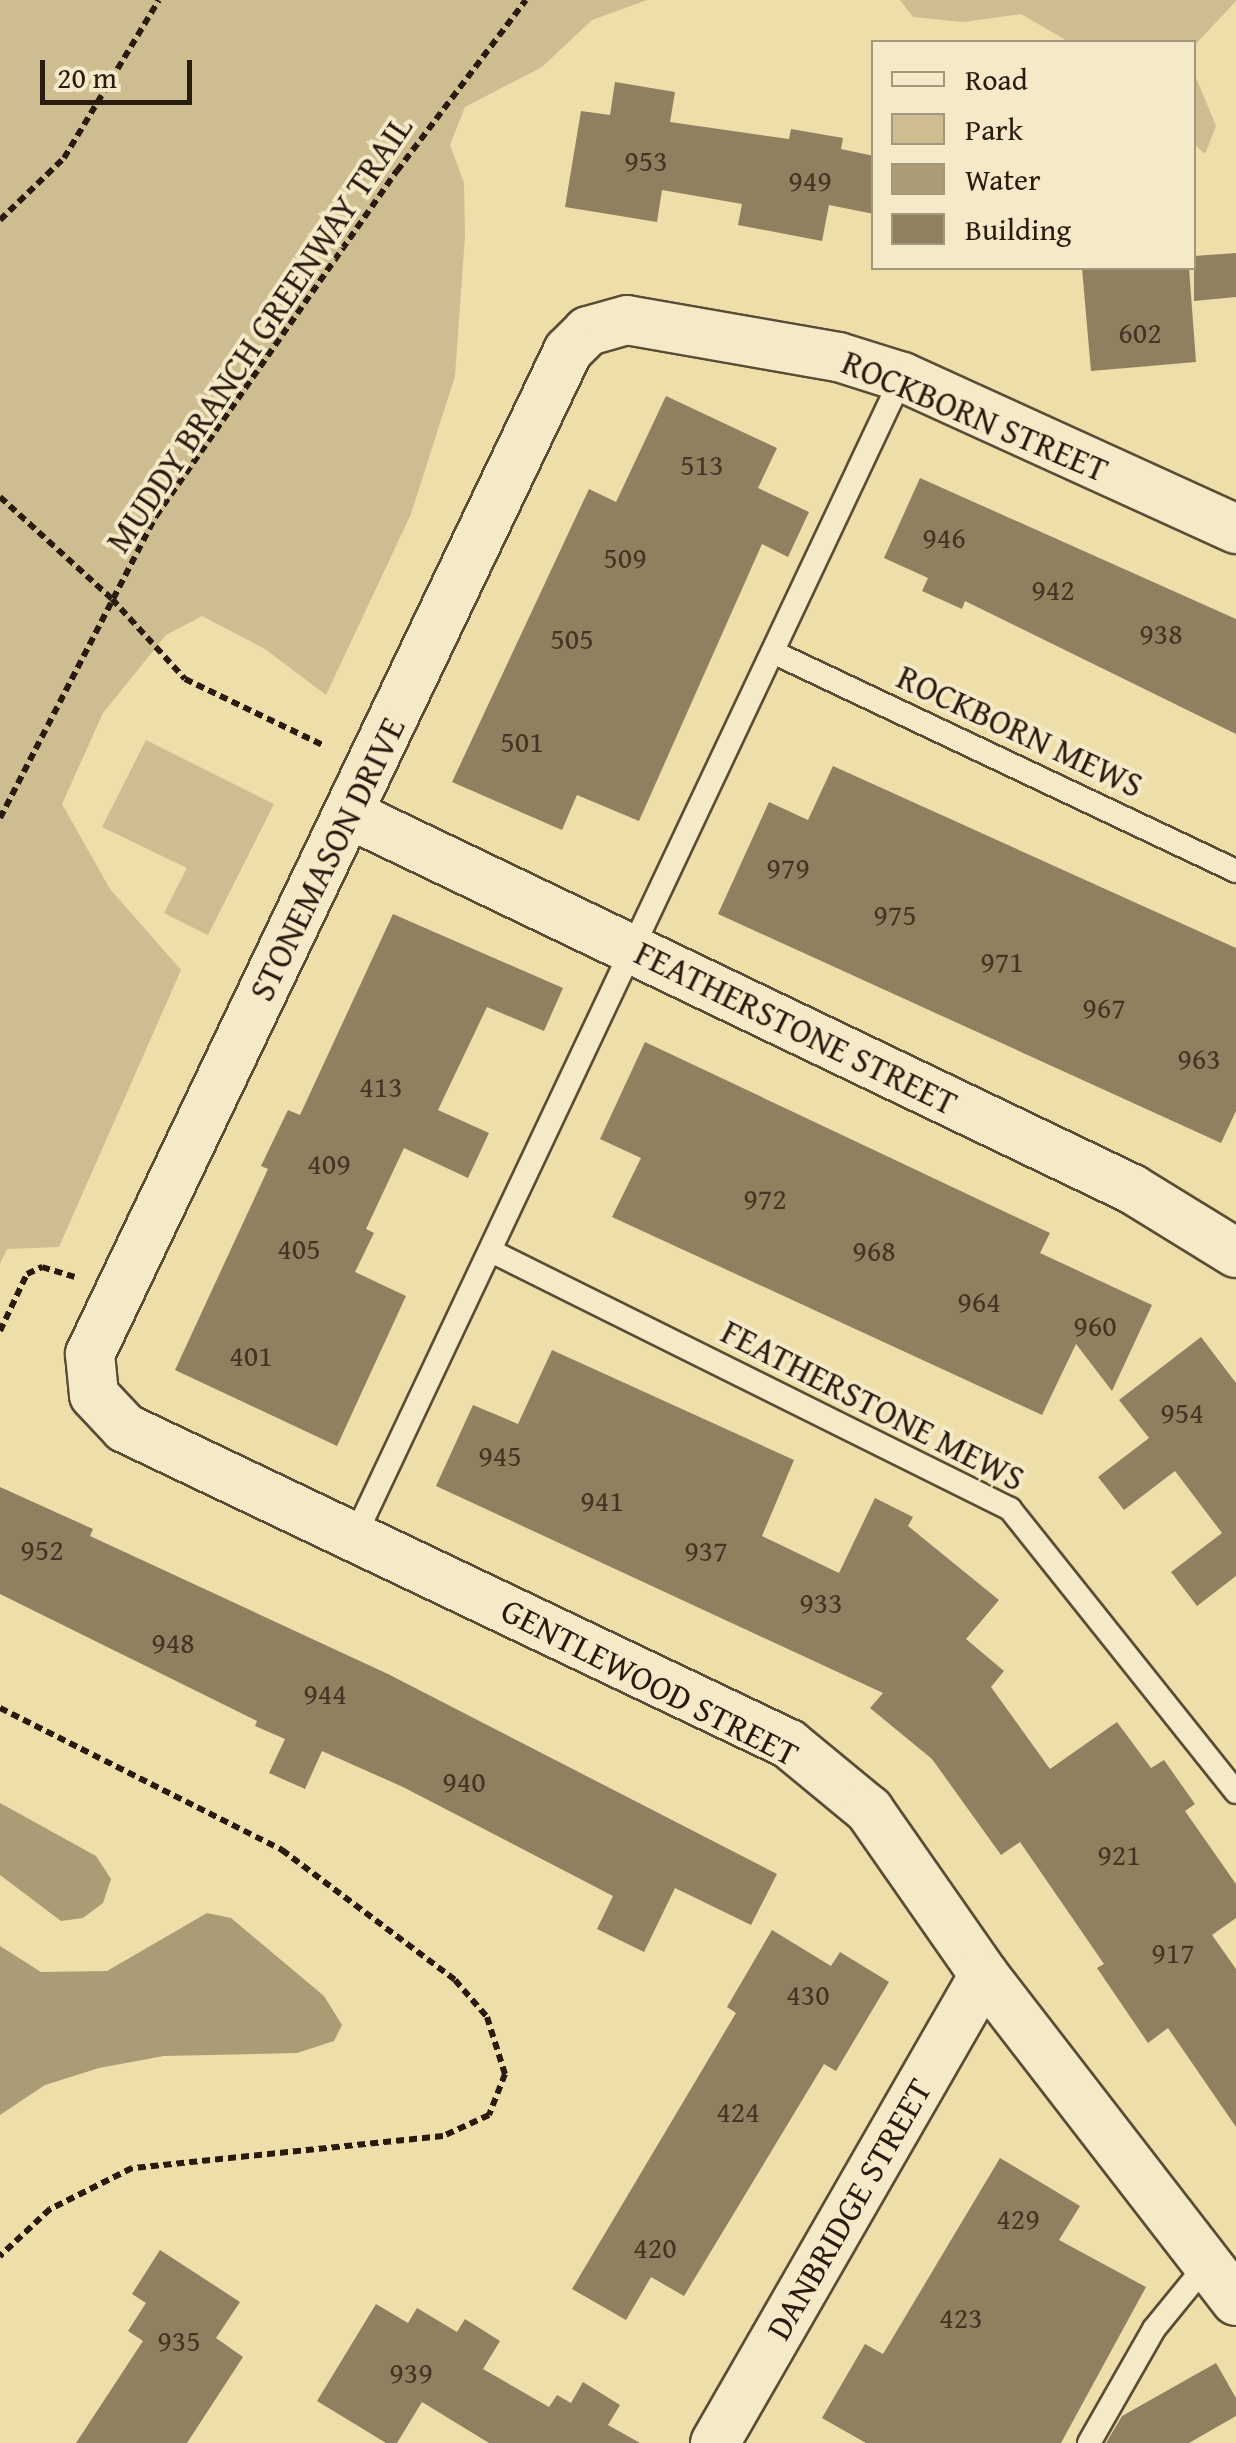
<!DOCTYPE html>
<style>
body{margin:0}
#map{position:relative;width:1236px;height:2443px;overflow:hidden;background:#eedeaa;font-family:"Gentium Book Plus",serif}
div>[style]{position:absolute}
[style*='--x']{left:calc(var(--x)*1px);top:calc(var(--y)*1px);width:calc(var(--w)*1px);rotate:calc(var(--a)*1deg)}
.green>*{inset:0;background:#cdbd90}
.water>*{inset:0;background:#ab9c75}
.building>*{inset:0;background:#908060}
.path>*{height:6px;margin-top:-3px;transform-origin:0;background:repeating-linear-gradient(90deg,#2a1b0f 0 8px,transparent 0 13px)}
.roads{filter:drop-shadow(2px 0 #5b4c36) drop-shadow(-2px 0 #5b4c36) drop-shadow(0 2px #5b4c36) drop-shadow(0 -2px #5b4c36)}
.lane>*{height:22px;margin:-11px;padding:0 11px;transform-origin:11px;border-radius:11px;background:#f4eac8}
.street>*{height:48px;margin:-24px;padding:0 24px;transform-origin:24px;border-radius:24px;background:#f4eac8}
span{translate:-50% -50%;white-space:nowrap;text-align:center;line-height:1.15;-webkit-text-stroke:8px #f4eac8;paint-order:stroke}
.number-label{font-size:30px;color:#443423}
.number-label span{-webkit-text-stroke-width:0}
.street-label{font-size:35px;color:#2a1b0f}
.legend{position:absolute;left:871px;top:40px;width:325px;height:230px;box-sizing:border-box;background:#f4eac8;border:2px solid #a3977e;margin:0;padding:12px 18px;list-style:none;font-size:30px;color:#2a1b0f}
.legend li{display:flex;align-items:center;gap:20px;height:50px}
.legend b{width:50px;border:2px solid #a3977e}
.scale{position:absolute;left:40px;top:60px;width:152px;height:45px;box-sizing:border-box;border:5px solid #2a1b0f;border-top:0;padding-left:12px;font-size:30px;line-height:35px;white-space:nowrap;color:#2a1b0f;-webkit-text-stroke:8px #f4eac8;paint-order:stroke}
</style>
<div id="map">
<div class="green">
<div style="clip-path:polygon(0 0,647px 0,592px 20px,542px 67px,465px 107px,450px 145px,464px 183px,465px 236px,455px 376px,411px 514px,326px 695px,265px 649px,202px 616px,166px 635px,103px 713px,62px 804px,110px 889px,181px 970px,59px 1247px,7px 1249px,0 1264px)"></div>
<div style="clip-path:polygon(900px 0,1236px 0,1236px 1px,1194px 46px,1069px 42px,1021px 14px,963px 22px,913px 17px)"></div>
<div style="clip-path:polygon(1194px 73px,1216px 126px,1205px 154px,1194px 144px)"></div>
<div style="clip-path:polygon(146px 740px,274px 804px,208px 935px,164px 913px,187px 868px,102px 827px)"></div>
</div>
<div class="water">
<div style="clip-path:polygon(0 1803px,96px 1856px,111px 1879px,103px 1903px,83px 1918px,61px 1921px,0 1875px)"></div>
<div style="clip-path:polygon(207px 1913px,231px 1918px,324px 1996px,342px 2025px,334px 2041px,297px 2053px,164px 2056px,99px 2068px,45px 2085px,0 2115px,0 1946px,41px 1972px,107px 1971px)"></div>
</div>
<div class="building">
<div style="clip-path:polygon(615px 82px,675px 92px,670px 122px,789px 139px,791px 129px,843px 138px,841px 149px,874px 156px,874px 214px,829px 205px,822px 241px,738px 225px,742px 204px,662px 190px,657px 222px,565px 207px,581px 111px,610px 115px)"></div>
<div style="clip-path:polygon(1236px 253px,1236px 297px,1194px 301px,1194px 256px)"></div>
<div style="clip-path:polygon(1082px 268px,1189px 268px,1196px 362px,1091px 371px)"></div>
<div style="clip-path:polygon(666px 396px,777px 448px,758px 488px,809px 512px,788px 557px,762px 544px,639px 821px,577px 795px,562px 830px,452px 782px,589px 489px,616px 502px)"></div>
<div style="clip-path:polygon(920px 478px,1236px 619px,1236px 734px,965px 601px,962px 609px,922px 591px,928px 578px,884px 558px)"></div>
<div style="clip-path:polygon(833px 766px,1236px 948px,1236px 1111px,1221px 1143px,718px 914px,769px 802px,808px 820px)"></div>
<div style="clip-path:polygon(393px 914px,563px 988px,544px 1031px,487px 1007px,438px 1110px,489px 1133px,468px 1178px,404px 1148px,366px 1229px,374px 1233px,355px 1272px,406px 1296px,337px 1446px,175px 1370px,268px 1169px,261px 1166px,288px 1110px,300px 1115px)"></div>
<div style="clip-path:polygon(645px 1042px,1050px 1233px,1040px 1253px,1152px 1305px,1112px 1391px,1076px 1344px,1042px 1415px,612px 1217px,641px 1158px,600px 1139px)"></div>
<div style="clip-path:polygon(1201px 1337px,1236px 1383px,1236px 1576px,1197px 1606px,1171px 1572px,1222px 1533px,1175px 1471px,1124px 1510px,1098px 1477px,1149px 1438px,1119px 1400px)"></div>
<div style="clip-path:polygon(552px 1350px,794px 1460px,762px 1536px,839px 1573px,875px 1498px,913px 1517px,908px 1526px,999px 1600px,966px 1639px,1004px 1671px,991px 1687px,1050px 1769px,1117px 1722px,1151px 1768px,1164px 1760px,1195px 1804px,1185px 1811px,1236px 1884px,1236px 1918px,1212px 1935px,1236px 1969px,1236px 2127px,1168px 2028px,1148px 2043px,1097px 1968px,1104px 1964px,1020px 1842px,1001px 1855px,932px 1759px,870px 1708px,883px 1693px,436px 1486px,473px 1405px,518px 1424px)"></div>
<div style="clip-path:polygon(0 1487px,93px 1529px,90px 1536px,388px 1674px,777px 1874px,751px 1925px,675px 1888px,644px 1952px,597px 1929px,613px 1896px,403px 1787px,322px 1751px,305px 1789px,269px 1773px,285px 1739px,255px 1726px,257px 1721px,0 1594px)"></div>
<div style="clip-path:polygon(772px 1930px,831px 1966px,840px 1952px,889px 1982px,836px 2071px,824px 2064px,684px 2296px,651px 2277px,626px 2320px,572px 2289px,736px 2013px,727px 2007px)"></div>
<div style="clip-path:polygon(1000px 2158px,1080px 2206px,1059px 2240px,1146px 2287px,1061px 2443px,866px 2443px,822px 2418px,865px 2344px,883px 2354px)"></div>
<div style="clip-path:polygon(160px 2250px,240px 2302px,216px 2338px,243px 2357px,187px 2443px,76px 2443px,143px 2341px,128px 2331px,146px 2303px,132px 2294px)"></div>
<div style="clip-path:polygon(376px 2304px,408px 2323px,417px 2308px,457px 2332px,465px 2319px,500px 2341px,483px 2369px,549px 2407px,557px 2395px,571px 2403px,583px 2382px,620px 2405px,608px 2425px,640px 2443px,489px 2443px,422px 2402px,397px 2443px,386px 2443px,317px 2401px)"></div>
<div style="clip-path:polygon(1216px 2363px,1236px 2398px,1236px 2416px,1189px 2443px,1106px 2443px,1122px 2416px)"></div>
</div>
<div class="path">
<div style="--x:0;--y:220;--w:89;--a:-44.1"></div>
<div style="--x:64;--y:158;--w:184;--a:-59"></div>
<div style="--x:0;--y:497;--w:151;--a:42.3"></div>
<div style="--x:112;--y:599;--w:108;--a:47.6"></div>
<div style="--x:185;--y:679;--w:155;--a:25.6"></div>
<div style="--x:0;--y:818;--w:340;--a:-62.7"></div>
<div style="--x:156;--y:516;--w:421;--a:-55.1"></div>
<div style="--x:397;--y:171;--w:214;--a:-53"></div>
<div style="--x:0;--y:1331;--w:63;--a:-64.7"></div>
<div style="--x:27;--y:1274;--w:17;--a:-25"></div>
<div style="--x:42;--y:1267;--w:34;--a:17"></div>
<div style="--x:0;--y:1708;--w:316;--a:26.7"></div>
<div style="--x:282;--y:1850;--w:216;--a:36.9"></div>
<div style="--x:455;--y:1980;--w:49;--a:49.1"></div>
<div style="--x:487;--y:2017;--w:60;--a:72.5"></div>
<div style="--x:505;--y:2074;--w:44;--a:111.3"></div>
<div style="--x:489;--y:2115;--w:51;--a:155.5"></div>
<div style="--x:443;--y:2136;--w:313;--a:174.1"></div>
<div style="--x:132;--y:2168;--w:92;--a:153.4"></div>
<div style="--x:50;--y:2209;--w:69;--a:136.8"></div>
</div>
<div class="roads">
<div class="lane">
<div style="--x:775;--y:653;--w:510;--a:25.31"></div>
<div style="--x:491;--y:1251;--w:580;--a:26.43"></div>
<div style="--x:1010;--y:1509;--w:362;--a:51.4"></div>
<div style="--x:354;--y:1538;--w:1284;--a:-64.73"></div>
<div style="--x:1089;--y:2443;--w:131;--a:-60.3"></div>
<div style="--x:1154;--y:2329;--w:84;--a:-50.8"></div>
</div>
<div class="street">
<div style="--x:1236;--y:529;--w:367;--a:-155.5"></div>
<div style="--x:902;--y:377;--w:67;--a:-162.6"></div>
<div style="--x:838;--y:357;--w:214;--a:-170.1"></div>
<div style="--x:627;--y:320;--w:41;--a:164.2"></div>
<div style="--x:588;--y:331;--w:28;--a:135"></div>
<div style="--x:568;--y:351;--w:1111;--a:115.48"></div>
<div style="--x:90;--y:1354;--w:41;--a:84.4"></div>
<div style="--x:94;--y:1395;--w:45;--a:46.8"></div>
<div style="--x:125;--y:1428;--w:735;--a:25.45"></div>
<div style="--x:789;--y:1744;--w:104;--a:39.5"></div>
<div style="--x:869;--y:1810;--w:201;--a:55.1"></div>
<div style="--x:984;--y:1975;--w:412;--a:52.3"></div>
<div style="--x:349;--y:814;--w:868;--a:25.59"></div>
<div style="--x:1132;--y:1189;--w:122;--a:31.6"></div>
<div style="--x:715;--y:2443;--w:540;--a:-60.11"></div>
</div>
</div>
<div class="number-label">
<span style="left:646px;top:160px">953</span>
<span style="left:810px;top:180px">949</span>
<span style="left:1140px;top:332px">602</span>
<span style="left:702px;top:464px">513</span>
<span style="left:944px;top:537px">946</span>
<span style="left:625px;top:557px">509</span>
<span style="left:1053px;top:589px">942</span>
<span style="left:1161px;top:633px">938</span>
<span style="left:572px;top:638px">505</span>
<span style="left:522px;top:741px">501</span>
<span style="left:788px;top:867px">979</span>
<span style="left:895px;top:914px">975</span>
<span style="left:1002px;top:961px">971</span>
<span style="left:1104px;top:1007px">967</span>
<span style="left:1199px;top:1058px">963</span>
<span style="left:381px;top:1086px">413</span>
<span style="left:329px;top:1163px">409</span>
<span style="left:765px;top:1198px">972</span>
<span style="left:299px;top:1248px">405</span>
<span style="left:874px;top:1250px">968</span>
<span style="left:979px;top:1301px">964</span>
<span style="left:1095px;top:1325px">960</span>
<span style="left:251px;top:1355px">401</span>
<span style="left:1182px;top:1412px">954</span>
<span style="left:500px;top:1455px">945</span>
<span style="left:602px;top:1500px">941</span>
<span style="left:42px;top:1549px">952</span>
<span style="left:706px;top:1550px">937</span>
<span style="left:821px;top:1602px">933</span>
<span style="left:173px;top:1642px">948</span>
<span style="left:325px;top:1693px">944</span>
<span style="left:464px;top:1781px">940</span>
<span style="left:1119px;top:1854px">921</span>
<span style="left:1173px;top:1952px">917</span>
<span style="left:808px;top:1994px">430</span>
<span style="left:738px;top:2111px">424</span>
<span style="left:1018px;top:2218px">429</span>
<span style="left:655px;top:2247px">420</span>
<span style="left:961px;top:2317px">423</span>
<span style="left:179px;top:2340px">935</span>
<span style="left:411px;top:2372px">939</span>
</div>
<div class="street-label">
<span style="left:259px;top:334px;rotate:-56deg">MUDDY BRANCH GREENWAY TRAIL</span>
<span style="left:975px;top:416px;rotate:23deg">ROCKBORN STREET</span>
<span style="left:1020px;top:731px;rotate:25deg">ROCKBORN MEWS</span>
<span style="left:327px;top:859px;rotate:-64deg">STONEMASON DRIVE</span>
<span style="left:796px;top:1028px;rotate:26deg">FEATHERSTONE STREET</span>
<span style="left:873px;top:1405px;rotate:27deg">FEATHERSTONE MEWS</span>
<span style="left:650px;top:1682px;rotate:27deg">GENTLEWOOD STREET</span>
<span style="left:849px;top:2209px;rotate:-60deg">DANBRIDGE STREET</span>
</div>
<ul class="legend">
<li><b style="height:12px;background:#f4eac8"></b>Road</li>
<li><b style="height:28px;background:#cdbd90"></b>Park</li>
<li><b style="height:28px;background:#ab9c75"></b>Water</li>
<li><b style="height:28px;background:#908060"></b>Building</li>
</ul>
<div class="scale">20 m</div>
</div>
